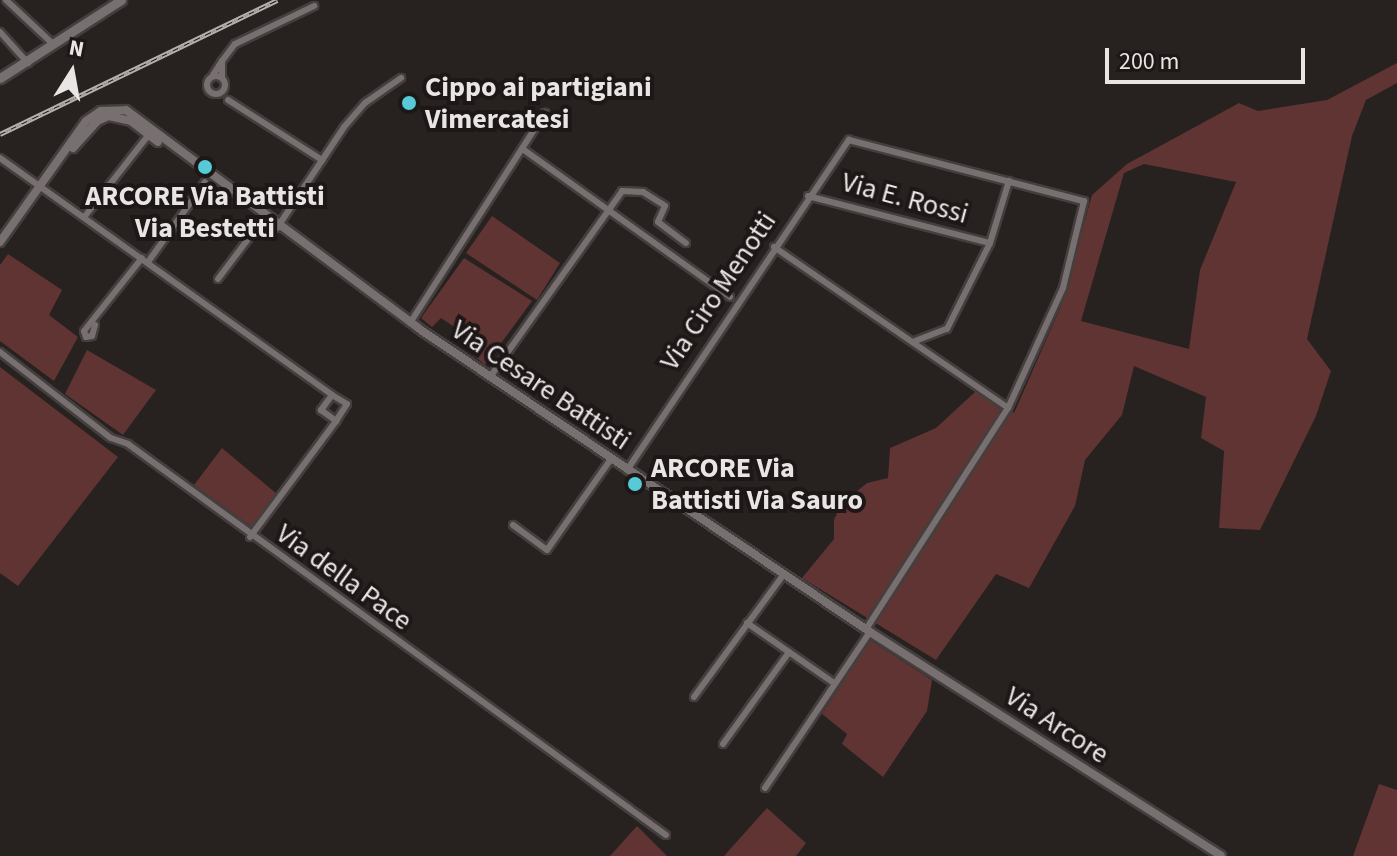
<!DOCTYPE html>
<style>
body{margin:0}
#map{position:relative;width:1397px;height:856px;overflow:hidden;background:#272120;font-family:"Source Sans 3",sans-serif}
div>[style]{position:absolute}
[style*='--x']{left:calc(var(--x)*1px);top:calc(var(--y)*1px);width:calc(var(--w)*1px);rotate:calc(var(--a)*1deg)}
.green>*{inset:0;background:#5f3432}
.roads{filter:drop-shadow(2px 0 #443f3f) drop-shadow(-2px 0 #443f3f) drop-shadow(0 2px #443f3f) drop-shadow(0 -2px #443f3f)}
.minor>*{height:6px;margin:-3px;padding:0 3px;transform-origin:3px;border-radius:3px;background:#787070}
.minor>.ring{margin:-3px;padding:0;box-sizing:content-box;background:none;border:6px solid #787070;border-radius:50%}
.tertiary>*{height:8px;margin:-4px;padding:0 4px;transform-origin:4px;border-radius:4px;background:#787070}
.secondary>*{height:9px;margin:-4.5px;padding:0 4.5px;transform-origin:4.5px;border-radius:4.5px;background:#787070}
.rail>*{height:5px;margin-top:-2.5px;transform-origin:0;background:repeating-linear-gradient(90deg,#1d1817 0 6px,#b6b1b1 0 12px);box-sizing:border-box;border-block:2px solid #b6b1b1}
.dots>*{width:22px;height:22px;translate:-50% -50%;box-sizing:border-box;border:4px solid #1d1817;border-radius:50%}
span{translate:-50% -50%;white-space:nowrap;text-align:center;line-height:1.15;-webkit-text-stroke:8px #1d1817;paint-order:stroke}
.poi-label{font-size:28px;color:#e9e5e5;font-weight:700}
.left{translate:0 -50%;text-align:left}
.street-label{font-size:28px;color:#e9e5e5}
.north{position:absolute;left:32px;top:32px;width:80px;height:80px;-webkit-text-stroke:6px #1d1817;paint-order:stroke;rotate:11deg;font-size:22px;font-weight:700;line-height:32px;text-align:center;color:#e9e5e5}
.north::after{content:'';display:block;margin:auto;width:28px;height:36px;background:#e9e5e5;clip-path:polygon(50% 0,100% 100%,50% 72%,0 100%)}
.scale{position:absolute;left:1105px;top:48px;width:200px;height:36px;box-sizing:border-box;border:4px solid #e9e5e5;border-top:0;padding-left:10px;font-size:24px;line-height:28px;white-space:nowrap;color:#e9e5e5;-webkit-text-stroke:6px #1d1817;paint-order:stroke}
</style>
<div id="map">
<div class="green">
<div style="clip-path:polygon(evenodd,1397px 63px,1397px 83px,1366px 100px,1352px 136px,1307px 339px,1331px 371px,1316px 416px,1260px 530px,1219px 528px,1224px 451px,1201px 438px,1206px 397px,1134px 366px,1122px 415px,1085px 460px,1075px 506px,1029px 588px,996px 574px,936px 660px,802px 578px,834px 539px,834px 520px,841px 504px,867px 483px,888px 478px,890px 448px,936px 428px,976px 391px,1014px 413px,1061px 306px,1092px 195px,1127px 164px,1239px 103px,1258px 111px,1327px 100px,1397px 63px,1144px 164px,1236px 182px,1200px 270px,1189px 349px,1081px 321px,1124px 173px,1144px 164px)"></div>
<div style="clip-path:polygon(492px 216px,560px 263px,537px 300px,466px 253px)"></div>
<div style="clip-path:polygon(8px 254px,62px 290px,49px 315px,78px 337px,54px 381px,0 341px,0 265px)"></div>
<div style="clip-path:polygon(464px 258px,532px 301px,485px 365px,473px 355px,478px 343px,441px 318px,432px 327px,421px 318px)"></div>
<div style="clip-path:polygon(87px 350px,156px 390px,123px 435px,65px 394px)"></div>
<div style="clip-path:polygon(0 367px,118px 457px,18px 586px,0 573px)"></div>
<div style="clip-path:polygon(222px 448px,277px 494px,252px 527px,194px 485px)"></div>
<div style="clip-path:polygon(870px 640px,932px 680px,927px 711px,883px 777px,842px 744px,847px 734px,822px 714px)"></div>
<div style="clip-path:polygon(1379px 784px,1397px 790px,1397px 856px,1353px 856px)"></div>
<div style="clip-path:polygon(767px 808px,806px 843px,796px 856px,724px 856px)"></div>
<div style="clip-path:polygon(637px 826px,667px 856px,610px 856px)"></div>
</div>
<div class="roads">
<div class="minor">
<div style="--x:6;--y:0;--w:64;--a:43.1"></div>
<div style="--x:0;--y:32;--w:42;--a:47.9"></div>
<div style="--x:222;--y:61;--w:21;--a:-53"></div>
<div style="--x:235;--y:44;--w:88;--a:-25.7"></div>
<div style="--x:213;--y:75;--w:17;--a:-57"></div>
<div style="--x:222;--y:61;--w:16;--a:90"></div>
<div class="ring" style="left:207px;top:76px;width:12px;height:12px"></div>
<div style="--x:228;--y:100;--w:112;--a:32.6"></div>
<div style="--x:524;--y:150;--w:253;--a:35.5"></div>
<div style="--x:0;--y:158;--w:408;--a:35.5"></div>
<div style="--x:808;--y:196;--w:188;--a:14.5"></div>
<div style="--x:85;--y:216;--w:105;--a:-51.9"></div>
<div style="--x:277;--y:228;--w:121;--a:-56.4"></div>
<div style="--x:344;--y:127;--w:32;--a:-49"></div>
<div style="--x:365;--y:103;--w:44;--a:-34.8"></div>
<div style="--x:774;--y:247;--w:284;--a:34.5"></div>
<div style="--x:148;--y:262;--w:98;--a:-54.5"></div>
<div style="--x:218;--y:279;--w:76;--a:-53"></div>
<div style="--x:410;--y:323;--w:250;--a:-57.3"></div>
<div style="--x:95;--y:325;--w:11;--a:105"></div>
<div style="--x:92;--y:336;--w:6;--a:171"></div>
<div style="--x:86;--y:337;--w:6;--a:-108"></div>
<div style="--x:84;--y:331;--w:93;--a:-51.5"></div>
<div style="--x:915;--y:341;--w:34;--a:-21"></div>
<div style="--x:947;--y:329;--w:96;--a:-63.4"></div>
<div style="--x:990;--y:243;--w:65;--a:-73"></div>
<div style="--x:0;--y:352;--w:140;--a:37.8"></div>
<div style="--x:111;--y:438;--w:18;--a:19"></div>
<div style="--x:128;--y:444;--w:665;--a:36.01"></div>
<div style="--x:490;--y:377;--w:228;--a:-54.6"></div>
<div style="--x:622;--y:191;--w:21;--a:3"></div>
<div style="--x:643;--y:192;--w:26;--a:32"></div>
<div style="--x:665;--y:206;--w:17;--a:114"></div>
<div style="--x:658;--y:222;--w:35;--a:37"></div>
<div style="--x:627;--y:470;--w:398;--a:-56.1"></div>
<div style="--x:849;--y:140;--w:243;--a:14.6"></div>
<div style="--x:1084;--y:201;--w:89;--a:103.6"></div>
<div style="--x:1063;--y:288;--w:132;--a:114.6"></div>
<div style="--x:1008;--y:408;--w:263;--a:122.7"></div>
<div style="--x:513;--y:525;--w:42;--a:36.3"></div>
<div style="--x:547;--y:550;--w:111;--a:-54.9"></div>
<div style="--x:250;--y:537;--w:144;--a:-53.4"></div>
<div style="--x:336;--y:421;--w:20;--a:-57"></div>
<div style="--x:347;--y:404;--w:17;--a:-149"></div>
<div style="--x:332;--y:395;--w:19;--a:126"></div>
<div style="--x:321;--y:410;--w:19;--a:36"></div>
<div style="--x:747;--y:623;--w:106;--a:34.6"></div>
<div style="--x:694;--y:697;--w:152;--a:-53.8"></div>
<div style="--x:723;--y:744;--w:113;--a:-54.3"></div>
<div style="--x:765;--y:788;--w:188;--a:-56.1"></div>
</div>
<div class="tertiary">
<div style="--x:73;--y:148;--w:36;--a:-48"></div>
<div style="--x:97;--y:121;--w:13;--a:-23"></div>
<div style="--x:109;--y:116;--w:23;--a:13"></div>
<div style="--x:131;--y:121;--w:34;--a:38"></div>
<div style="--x:0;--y:242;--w:148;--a:-54.6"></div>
<div style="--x:86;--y:121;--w:18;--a:-34"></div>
<div style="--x:101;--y:111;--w:25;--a:-2"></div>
<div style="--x:126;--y:110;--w:364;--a:36.7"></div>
<div style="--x:418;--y:328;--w:545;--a:33.92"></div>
<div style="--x:870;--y:632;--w:416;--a:32.5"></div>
</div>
<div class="secondary">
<div style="--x:0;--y:78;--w:144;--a:-32.8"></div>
</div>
</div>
<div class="rail">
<div style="--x:0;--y:134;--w:308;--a:-25.8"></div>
</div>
<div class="dots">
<div style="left:409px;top:103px;background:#52ccd6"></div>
<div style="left:205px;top:167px;background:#52ccd6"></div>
<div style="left:635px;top:484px;background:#52ccd6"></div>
</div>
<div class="poi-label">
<span class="left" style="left:425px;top:103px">Cippo ai partigiani<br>Vimercatesi</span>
<span style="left:205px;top:212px">ARCORE Via Battisti<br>Via Bestetti</span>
<span class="left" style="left:651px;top:484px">ARCORE Via<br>Battisti Via Sauro</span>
</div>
<div class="street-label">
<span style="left:905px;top:198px;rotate:15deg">Via E. Rossi</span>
<span style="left:718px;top:291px;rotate:-56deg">Via Ciro Menotti</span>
<span style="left:541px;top:385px;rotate:34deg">Via Cesare Battisti</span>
<span style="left:344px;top:577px;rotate:36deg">Via della Pace</span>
<span style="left:1057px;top:725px;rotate:33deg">Via Arcore</span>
</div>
<div class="north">N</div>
<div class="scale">200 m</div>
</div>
